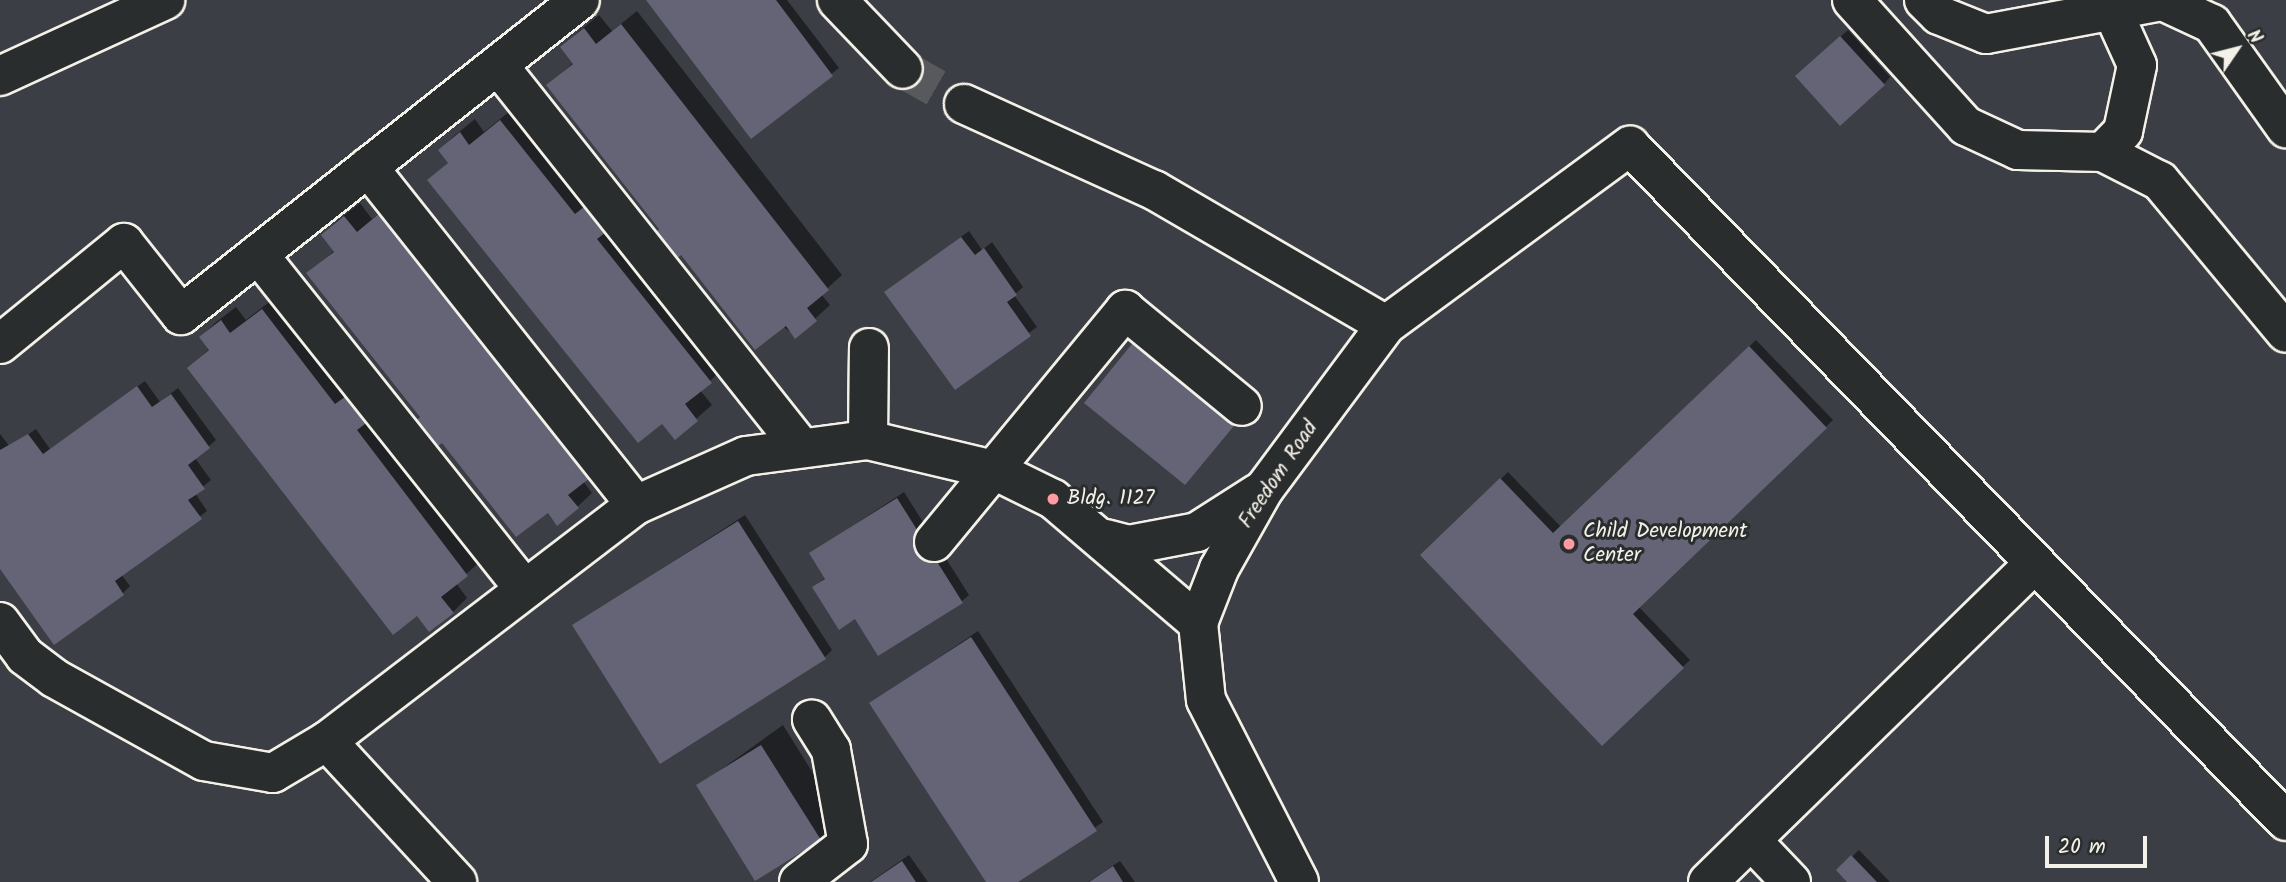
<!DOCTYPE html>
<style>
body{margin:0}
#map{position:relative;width:2286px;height:882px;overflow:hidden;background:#3b3e44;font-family:Kalam,sans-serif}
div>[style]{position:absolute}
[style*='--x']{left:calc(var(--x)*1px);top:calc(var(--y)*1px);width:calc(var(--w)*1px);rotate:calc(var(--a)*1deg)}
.shadow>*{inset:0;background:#0007}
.building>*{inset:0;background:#646476}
.minor-tunnel>*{height:38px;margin-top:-19px;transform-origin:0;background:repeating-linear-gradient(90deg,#57595d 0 38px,transparent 0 57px)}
.roads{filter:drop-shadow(2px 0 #f4f1e8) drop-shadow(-2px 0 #f4f1e8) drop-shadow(0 2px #f4f1e8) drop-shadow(0 -2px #f4f1e8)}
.minor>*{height:38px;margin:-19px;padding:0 19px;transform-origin:19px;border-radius:19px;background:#2a2d2e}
.dots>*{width:19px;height:19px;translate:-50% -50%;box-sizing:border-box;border:4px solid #2a2d2e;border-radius:50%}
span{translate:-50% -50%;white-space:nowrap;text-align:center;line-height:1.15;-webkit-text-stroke:6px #2a2d2e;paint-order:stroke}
.street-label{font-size:21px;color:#f4f1e8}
.poi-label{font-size:21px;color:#f4f1e8}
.left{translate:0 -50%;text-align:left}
.north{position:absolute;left:2202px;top:14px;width:70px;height:70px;-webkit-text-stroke:5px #2a2d2e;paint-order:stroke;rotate:55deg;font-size:19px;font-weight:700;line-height:28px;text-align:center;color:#f4f1e8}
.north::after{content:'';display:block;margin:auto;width:24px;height:32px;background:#f4f1e8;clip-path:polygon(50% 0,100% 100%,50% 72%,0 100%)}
.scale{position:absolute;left:2045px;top:836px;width:102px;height:32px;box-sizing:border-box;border:4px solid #f4f1e8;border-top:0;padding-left:9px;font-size:21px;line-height:24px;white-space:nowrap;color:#f4f1e8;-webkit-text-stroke:5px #2a2d2e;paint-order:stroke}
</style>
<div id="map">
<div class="shadow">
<div style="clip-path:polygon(648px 0,787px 0,839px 68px,751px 137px)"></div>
<div style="clip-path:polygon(637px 11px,842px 275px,821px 294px,830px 305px,796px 336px,681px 253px,648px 239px,660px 228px,548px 85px,574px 62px,563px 47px,577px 33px,599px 15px,612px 31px)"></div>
<div style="clip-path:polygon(1848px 30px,1890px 77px,1884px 84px,1804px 70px)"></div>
<div style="clip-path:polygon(515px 107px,725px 367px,700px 390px,712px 405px,675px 437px,429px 181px,449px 162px,440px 150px,454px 136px,475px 119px,484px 132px)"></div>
<div style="clip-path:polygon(397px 199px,603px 462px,583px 481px,592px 493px,577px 507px,548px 511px,442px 440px,410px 427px,421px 415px,309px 273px,335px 250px,323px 235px,337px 221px,360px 203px,372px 219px)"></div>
<div style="clip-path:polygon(969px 231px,982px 250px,992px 242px,1023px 287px,1014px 295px,1037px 327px,955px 388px,887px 292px)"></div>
<div style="clip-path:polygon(277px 296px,482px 560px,456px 583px,467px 598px,453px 612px,418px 614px,189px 368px,210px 348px,201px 337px,215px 323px,236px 307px,246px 320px)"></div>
<div style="clip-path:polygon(1756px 340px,1833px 420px,1638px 606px,1690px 660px,1602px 744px,1422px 555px,1508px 472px,1561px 527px)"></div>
<div style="clip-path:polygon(145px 381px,160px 402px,178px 388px,216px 440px,195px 458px,211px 480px,195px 493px,207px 511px,121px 574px,130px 586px,123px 593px,0 566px,0 434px,10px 447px,36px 429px,50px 449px)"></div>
<div style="clip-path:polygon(904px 492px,969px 595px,962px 601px,856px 617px,814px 587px,826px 577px,811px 553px)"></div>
<div style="clip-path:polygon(745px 515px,832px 650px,825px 657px,574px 626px)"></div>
<div style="clip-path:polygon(978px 631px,1103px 822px,1015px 882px,989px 882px,872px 703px)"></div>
<div style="clip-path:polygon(783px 725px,841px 818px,820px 839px,698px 786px)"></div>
<div style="clip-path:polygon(1859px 850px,1890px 882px,1850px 882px,1838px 870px)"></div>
<div style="clip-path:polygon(909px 855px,928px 882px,870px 882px)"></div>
<div style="clip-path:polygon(1120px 861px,1135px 882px,1088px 882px)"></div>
</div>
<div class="building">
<div style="clip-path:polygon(646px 0,776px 0,833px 76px,751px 139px)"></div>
<div style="clip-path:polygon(621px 24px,829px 290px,807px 308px,817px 321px,795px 339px,786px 326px,755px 350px,681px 255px,667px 266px,646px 239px,659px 229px,546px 85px,573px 64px,560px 47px,584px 28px,596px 44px)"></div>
<div style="clip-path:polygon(1840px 36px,1885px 85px,1840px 126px,1795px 76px)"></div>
<div style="clip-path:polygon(500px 120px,575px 214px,589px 203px,610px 229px,597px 239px,712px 383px,685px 404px,698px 421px,675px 440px,662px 424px,638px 443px,427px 180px,448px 163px,438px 150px,460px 132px,469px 145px)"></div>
<div style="clip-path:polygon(381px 212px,590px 478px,568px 495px,579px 508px,557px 526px,548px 513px,516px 537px,442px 443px,428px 454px,407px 427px,420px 417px,306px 273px,334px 252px,321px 235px,344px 216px,357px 232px)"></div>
<div style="clip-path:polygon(961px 237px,975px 255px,984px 248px,1017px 295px,1007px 302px,1031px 336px,955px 390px,884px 292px)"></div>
<div style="clip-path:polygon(262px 309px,335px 404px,349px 394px,369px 421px,357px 430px,468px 576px,441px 597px,454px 613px,429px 632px,417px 616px,393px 635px,187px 368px,209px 350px,199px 337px,221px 320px,230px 333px)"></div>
<div style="clip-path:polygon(1136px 339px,1238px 421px,1185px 485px,1084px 403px)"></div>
<div style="clip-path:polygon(1749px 346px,1827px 428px,1633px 614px,1684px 668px,1602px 746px,1420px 555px,1500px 478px,1553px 533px)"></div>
<div style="clip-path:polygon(137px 386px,152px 407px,171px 394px,210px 448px,188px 465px,205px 489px,188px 500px,202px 519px,115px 581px,124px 595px,54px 645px,0 569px,0 450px,28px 434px,43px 454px)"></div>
<div style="clip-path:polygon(897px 498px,963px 603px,878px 656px,855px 619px,839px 630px,812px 587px,825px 579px,809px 553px)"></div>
<div style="clip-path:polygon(738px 521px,826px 659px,660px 764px,572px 625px)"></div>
<div style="clip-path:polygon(971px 637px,1097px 831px,1018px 882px,986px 882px,869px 703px)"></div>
<div style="clip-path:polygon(761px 745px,821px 840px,755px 881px,696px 785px)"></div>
<div style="clip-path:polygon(1851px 855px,1877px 882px,1847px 882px,1836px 870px)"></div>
<div style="clip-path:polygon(902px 861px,916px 882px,871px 882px)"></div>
<div style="clip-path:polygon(1113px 866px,1123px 882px,1089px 882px)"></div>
</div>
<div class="minor-tunnel">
<div style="--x:903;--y:69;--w:70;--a:29.8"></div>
</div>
<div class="roads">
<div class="minor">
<div style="--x:837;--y:0;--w:95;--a:46.3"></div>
<div style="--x:1852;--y:0;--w:170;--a:47.9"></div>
<div style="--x:1966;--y:126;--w:57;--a:24.8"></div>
<div style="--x:2018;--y:150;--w:85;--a:1.3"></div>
<div style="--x:2103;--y:152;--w:64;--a:27"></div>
<div style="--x:2160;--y:181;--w:197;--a:50.3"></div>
<div style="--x:1924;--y:0;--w:21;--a:45"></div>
<div style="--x:1939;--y:15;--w:51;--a:22"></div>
<div style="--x:1986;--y:34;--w:180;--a:-10.6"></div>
<div style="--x:2163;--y:1;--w:54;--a:25.1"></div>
<div style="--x:2212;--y:24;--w:128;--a:54.6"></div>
<div style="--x:498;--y:65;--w:483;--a:51.6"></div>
<div style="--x:0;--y:76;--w:182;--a:-24.7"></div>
<div style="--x:964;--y:104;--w:209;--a:24.4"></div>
<div style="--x:1154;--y:190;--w:268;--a:30.2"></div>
<div style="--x:1386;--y:325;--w:204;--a:126.6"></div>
<div style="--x:1264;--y:489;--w:92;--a:119.4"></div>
<div style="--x:1219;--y:569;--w:58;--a:111.3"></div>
<div style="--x:1198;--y:623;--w:77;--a:84.1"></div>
<div style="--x:1206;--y:700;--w:204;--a:62.9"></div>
<div style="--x:2103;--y:152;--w:29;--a:-46"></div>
<div style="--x:2123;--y:131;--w:67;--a:-78"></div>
<div style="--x:2137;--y:65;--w:58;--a:-114.4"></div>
<div style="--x:368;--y:167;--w:431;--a:51.6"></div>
<div style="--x:258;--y:254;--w:426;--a:51.5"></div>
<div style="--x:1386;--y:325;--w:303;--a:-36.3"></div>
<div style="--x:1630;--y:146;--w:941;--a:45.82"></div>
<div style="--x:0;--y:344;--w:160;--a:-39.2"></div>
<div style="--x:124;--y:243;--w:92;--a:51.6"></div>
<div style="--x:181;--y:315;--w:508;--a:-38.29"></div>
<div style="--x:868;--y:440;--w:92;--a:-89.4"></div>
<div style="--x:1106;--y:539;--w:24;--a:15"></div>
<div style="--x:1129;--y:545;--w:69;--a:-10.8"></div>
<div style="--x:1197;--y:532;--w:72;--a:-32.6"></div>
<div style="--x:934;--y:542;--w:301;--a:-50.5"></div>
<div style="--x:1125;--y:310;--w:151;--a:39.4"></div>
<div style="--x:0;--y:622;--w:42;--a:53.7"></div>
<div style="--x:25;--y:656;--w:36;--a:37"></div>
<div style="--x:54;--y:678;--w:171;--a:29"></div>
<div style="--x:204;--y:761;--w:70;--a:9.9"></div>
<div style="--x:273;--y:773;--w:63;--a:-30.7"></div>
<div style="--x:327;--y:741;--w:389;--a:-37.4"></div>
<div style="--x:636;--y:505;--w:120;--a:-24"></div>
<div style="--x:746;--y:456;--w:123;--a:-7.5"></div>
<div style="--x:868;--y:440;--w:130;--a:13.4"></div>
<div style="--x:994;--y:470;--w:66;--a:26.2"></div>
<div style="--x:1053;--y:499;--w:191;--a:40.5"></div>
<div style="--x:327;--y:741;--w:192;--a:47.3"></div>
<div style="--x:1751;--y:840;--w:58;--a:46.4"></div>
<div style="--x:799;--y:882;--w:62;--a:-37.8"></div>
<div style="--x:848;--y:844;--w:96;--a:-100.3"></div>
<div style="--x:831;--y:750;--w:36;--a:-122"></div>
<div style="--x:1708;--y:882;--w:457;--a:-44.3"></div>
</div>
</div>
<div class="dots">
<div style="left:1053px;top:499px;background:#ff9aa2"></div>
<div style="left:1569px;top:544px;background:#ff9aa2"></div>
</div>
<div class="street-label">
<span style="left:1279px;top:475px;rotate:-56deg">Freedom Road</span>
</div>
<div class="poi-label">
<span class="left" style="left:1067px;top:499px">Bldg. 1127</span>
<span class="left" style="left:1583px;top:544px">Child Development<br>Center</span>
</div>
<div class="north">N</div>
<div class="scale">20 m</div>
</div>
